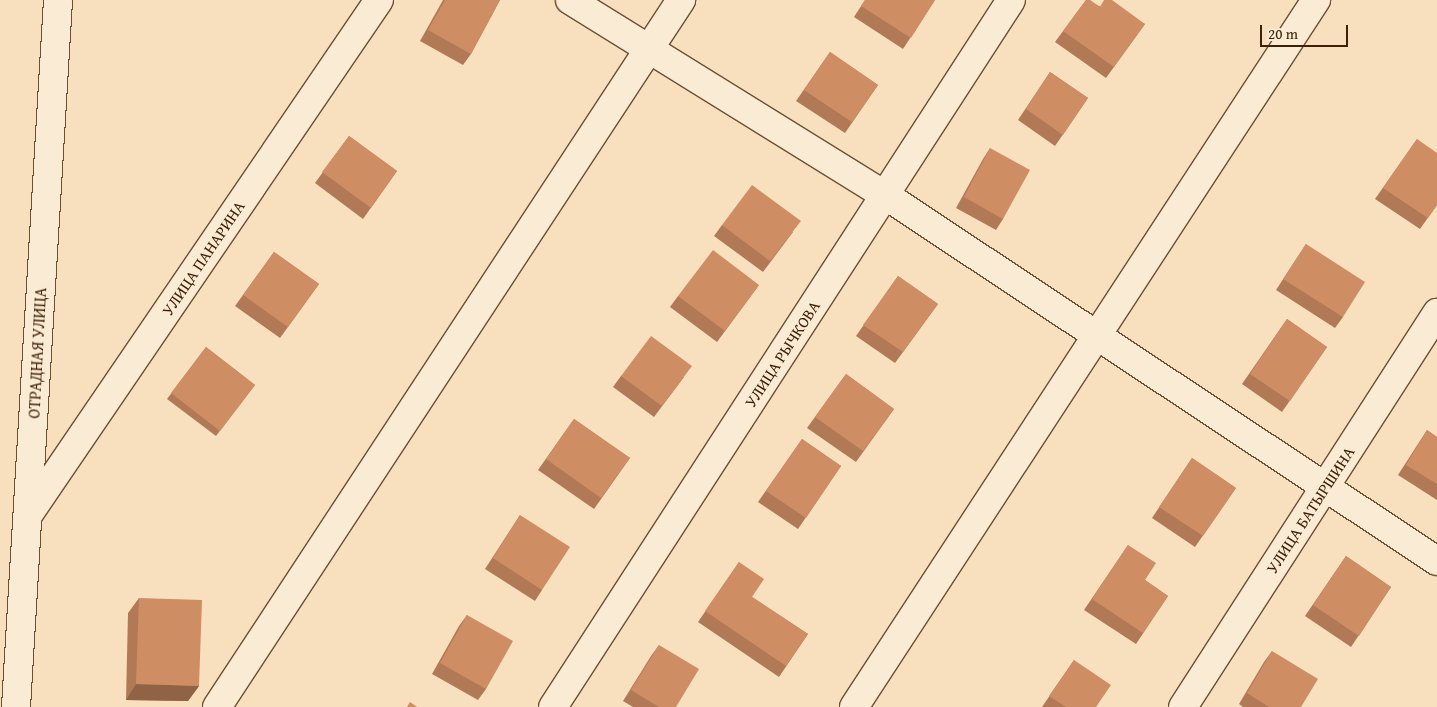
<!DOCTYPE html>
<meta charset="utf-8">
<style>
body{margin:0}
#map{position:relative;width:1437px;height:707px;overflow:hidden;background:#f8e0be;font-family:"Gentium Book Plus",serif}
div>[style]{position:absolute}
[style*='--x']{left:calc(var(--x)*1px);top:calc(var(--y)*1px);width:calc(var(--w)*1px);rotate:calc(var(--a)*1deg)}
.roads{filter:drop-shadow(1px 0 #6d5034) drop-shadow(-1px 0 #6d5034) drop-shadow(0 1px #6d5034) drop-shadow(0 -1px #6d5034)}
.minor>*{height:28px;margin:-14px;padding:0 14px;transform-origin:14px;border-radius:14px;background:#faebd5}
.wall>*{inset:0;background:#b27956}
.shaded-wall>*{inset:0;background:#916346}
.building>*{inset:0;background:#cf8d64}
span{translate:-50% -50%;white-space:nowrap;text-align:center;line-height:1.15;-webkit-text-stroke:4px #faebd5;paint-order:stroke}
.street-label{font-size:16px;color:#3f2006}
.scale{position:absolute;left:1260px;top:25px;width:88px;height:22px;box-sizing:border-box;border:2px solid #3f2006;border-top:0;padding-left:6px;font-size:15px;line-height:18px;white-space:nowrap;color:#3f2006;-webkit-text-stroke:4px #faebd5;paint-order:stroke}
</style>
<div id="map">
<div class="roads">
<div class="minor">
<div style="--x:570;--y:0;--w:370;--a:31.8"></div>
<div style="--x:885;--y:195;--w:662;--a:33.55"></div>
<div style="--x:28;--y:515;--w:623;--a:-55.72"></div>
<div style="--x:16;--y:707;--w:708;--a:-86.6"></div>
<div style="--x:217;--y:707;--w:846;--a:-56.72"></div>
<div style="--x:553;--y:707;--w:842;--a:-57.06"></div>
<div style="--x:854;--y:707;--w:845;--a:-56.84"></div>
<div style="--x:1183;--y:707;--w:469;--a:-57.2"></div>
</div>
</div>
<div class="wall">
<div style="clip-path:polygon(443px 0,500px 0,471px 54px,463px 65px,420px 41px)"></div>
<div style="clip-path:polygon(865px 0,935px 0,903px 49px,854px 17px)"></div>
<div style="clip-path:polygon(1086px 0,1099px 6px,1145px 24px,1106px 78px,1055px 42px)"></div>
<div style="clip-path:polygon(830px 52px,878px 85px,845px 133px,796px 101px)"></div>
<div style="clip-path:polygon(1050px 72px,1088px 98px,1055px 146px,1018px 120px)"></div>
<div style="clip-path:polygon(349px 136px,397px 171px,363px 219px,315px 183px)"></div>
<div style="clip-path:polygon(1417px 139px,1437px 205px,1420px 229px,1375px 199px)"></div>
<div style="clip-path:polygon(990px 148px,1003px 219px,996px 230px,956px 208px,983px 159px)"></div>
<div style="clip-path:polygon(722px 225px,793px 232px,763px 272px,714px 236px)"></div>
<div style="clip-path:polygon(1306px 244px,1343px 317px,1335px 328px,1276px 290px)"></div>
<div style="clip-path:polygon(274px 252px,319px 284px,280px 338px,235px 306px)"></div>
<div style="clip-path:polygon(898px 276px,938px 304px,895px 363px,856px 336px)"></div>
<div style="clip-path:polygon(759px 285px,717px 342px,670px 307px,678px 296px)"></div>
<div style="clip-path:polygon(1287px 319px,1327px 347px,1282px 412px,1242px 384px)"></div>
<div style="clip-path:polygon(206px 347px,255px 385px,216px 436px,167px 399px)"></div>
<div style="clip-path:polygon(846px 374px,894px 409px,856px 462px,807px 428px)"></div>
<div style="clip-path:polygon(621px 376px,684px 377px,654px 417px,613px 387px)"></div>
<div style="clip-path:polygon(574px 419px,630px 458px,594px 509px,538px 470px)"></div>
<div style="clip-path:polygon(1427px 430px,1437px 437px,1437px 500px,1398px 475px)"></div>
<div style="clip-path:polygon(802px 439px,841px 466px,798px 529px,758px 502px)"></div>
<div style="clip-path:polygon(1192px 458px,1236px 488px,1195px 547px,1152px 518px)"></div>
<div style="clip-path:polygon(520px 515px,542px 590px,535px 601px,485px 569px)"></div>
<div style="clip-path:polygon(1128px 545px,1145px 580px,1168px 596px,1136px 644px,1084px 610px)"></div>
<div style="clip-path:polygon(1346px 556px,1391px 587px,1351px 647px,1305px 616px)"></div>
<div style="clip-path:polygon(739px 562px,752px 597px,808px 634px,779px 677px,698px 622px)"></div>
<div style="clip-path:polygon(139px 598px,199px 686px,188px 701px,126px 700px,128px 613px)"></div>
<div style="clip-path:polygon(467px 615px,486px 689px,478px 700px,432px 674px,459px 626px)"></div>
<div style="clip-path:polygon(659px 645px,676px 707px,633px 707px,623px 701px,651px 656px)"></div>
<div style="clip-path:polygon(1272px 651px,1301px 707px,1243px 707px,1239px 704px,1264px 662px)"></div>
<div style="clip-path:polygon(1074px 660px,1096px 707px,1042px 707px)"></div>
</div>
<div class="shaded-wall">
<div style="clip-path:polygon(136px 684px,199px 686px,188px 701px,126px 700px)"></div>
</div>
<div class="building">
<div style="clip-path:polygon(445px 0,500px 0,471px 54px,428px 30px)"></div>
<div style="clip-path:polygon(865px 0,935px 0,911px 38px,861px 6px)"></div>
<div style="clip-path:polygon(1086px 0,1090px 0,1100px 7px,1104px 0,1112px 0,1145px 24px,1114px 67px,1063px 31px)"></div>
<div style="clip-path:polygon(830px 52px,878px 85px,852px 122px,804px 90px)"></div>
<div style="clip-path:polygon(1050px 72px,1088px 98px,1063px 135px,1026px 109px)"></div>
<div style="clip-path:polygon(349px 136px,397px 171px,371px 208px,322px 172px)"></div>
<div style="clip-path:polygon(1417px 139px,1437px 153px,1437px 205px,1428px 218px,1383px 188px)"></div>
<div style="clip-path:polygon(990px 148px,1030px 170px,1003px 219px,964px 197px)"></div>
<div style="clip-path:polygon(752px 185px,801px 221px,770px 261px,722px 225px)"></div>
<div style="clip-path:polygon(1306px 244px,1365px 282px,1343px 317px,1283px 279px)"></div>
<div style="clip-path:polygon(713px 250px,759px 285px,725px 331px,678px 296px)"></div>
<div style="clip-path:polygon(274px 252px,319px 284px,288px 327px,243px 295px)"></div>
<div style="clip-path:polygon(898px 276px,938px 304px,903px 352px,863px 325px)"></div>
<div style="clip-path:polygon(1287px 319px,1327px 347px,1290px 401px,1250px 374px)"></div>
<div style="clip-path:polygon(651px 336px,692px 366px,662px 406px,621px 376px)"></div>
<div style="clip-path:polygon(206px 347px,255px 385px,220px 431px,171px 393px)"></div>
<div style="clip-path:polygon(846px 374px,894px 409px,863px 451px,815px 417px)"></div>
<div style="clip-path:polygon(574px 419px,630px 458px,601px 498px,546px 459px)"></div>
<div style="clip-path:polygon(1427px 430px,1437px 437px,1437px 484px,1406px 465px)"></div>
<div style="clip-path:polygon(802px 439px,841px 466px,806px 518px,766px 491px)"></div>
<div style="clip-path:polygon(1192px 458px,1236px 488px,1203px 536px,1159px 507px)"></div>
<div style="clip-path:polygon(520px 515px,570px 547px,542px 590px,493px 558px)"></div>
<div style="clip-path:polygon(1128px 545px,1156px 563px,1145px 580px,1168px 596px,1143px 633px,1092px 599px)"></div>
<div style="clip-path:polygon(1346px 556px,1391px 587px,1359px 636px,1313px 605px)"></div>
<div style="clip-path:polygon(739px 562px,764px 579px,752px 597px,808px 634px,786px 666px,705px 611px)"></div>
<div style="clip-path:polygon(139px 598px,202px 600px,199px 686px,136px 684px)"></div>
<div style="clip-path:polygon(467px 615px,513px 641px,486px 689px,440px 663px)"></div>
<div style="clip-path:polygon(659px 645px,699px 669px,676px 707px,659px 707px,631px 690px)"></div>
<div style="clip-path:polygon(1272px 651px,1318px 679px,1301px 707px,1269px 707px,1247px 693px)"></div>
<div style="clip-path:polygon(1074px 660px,1111px 685px,1096px 707px,1066px 707px,1049px 696px)"></div>
<div style="clip-path:polygon(410px 702px,417px 707px,407px 707px)"></div>
</div>
<div class="street-label">
<span style="left:203px;top:258px;rotate:-56deg">УЛИЦА ПАНАРИНА</span>
<span style="left:37px;top:353px;rotate:-87deg">ОТРАДНАЯ УЛИЦА</span>
<span style="left:782px;top:354px;rotate:-57deg">УЛИЦА РЫЧКОВА</span>
<span style="left:1310px;top:510px;rotate:-57deg">УЛИЦА БАТЫРШИНА</span>
</div>
<div class="scale">20 m</div>
</div>
